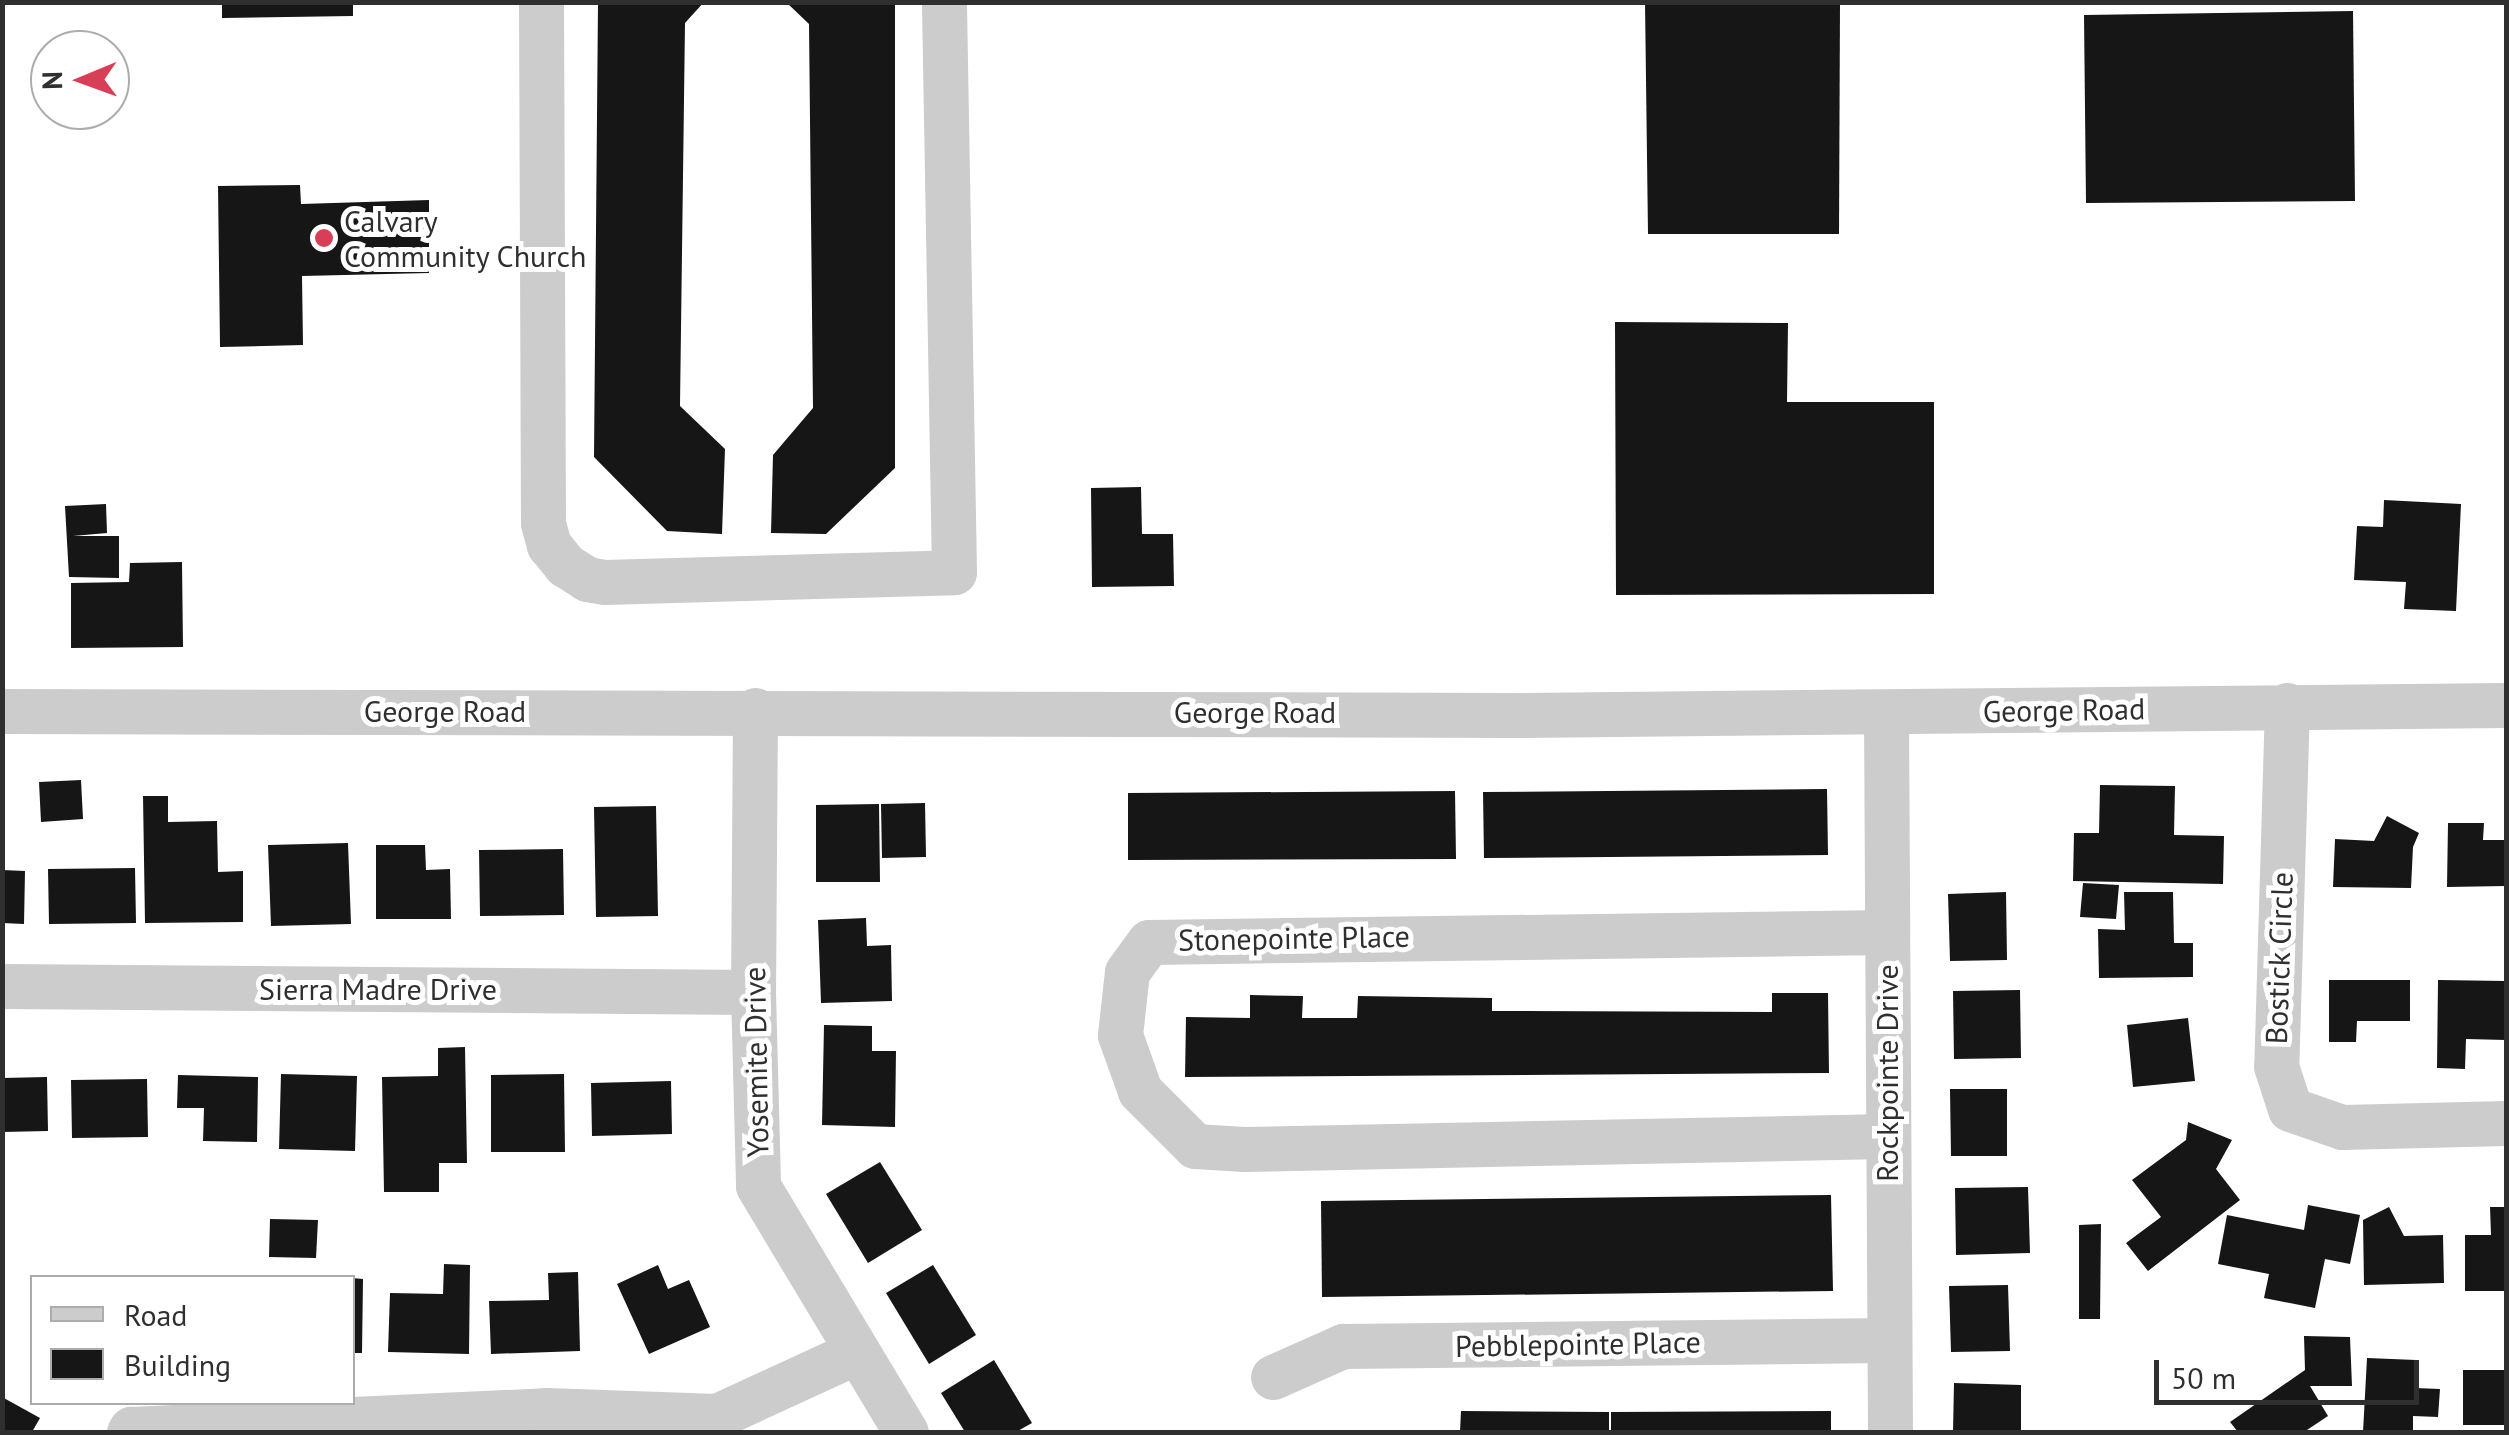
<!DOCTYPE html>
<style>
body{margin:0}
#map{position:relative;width:2509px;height:1435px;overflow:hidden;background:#fff;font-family:"PT Sans",sans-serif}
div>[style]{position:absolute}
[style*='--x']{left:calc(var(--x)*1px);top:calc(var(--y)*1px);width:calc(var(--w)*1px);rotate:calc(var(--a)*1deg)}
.building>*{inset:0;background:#161616}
.minor>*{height:45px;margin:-22.5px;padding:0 22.5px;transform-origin:22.5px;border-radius:22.5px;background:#ccc}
.dots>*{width:28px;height:28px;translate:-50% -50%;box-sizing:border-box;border:5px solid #fff;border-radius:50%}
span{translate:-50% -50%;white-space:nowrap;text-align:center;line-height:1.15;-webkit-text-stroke:10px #fff;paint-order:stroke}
.poi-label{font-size:30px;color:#2f2f2f}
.left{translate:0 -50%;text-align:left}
.street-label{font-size:30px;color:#2f2f2f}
.frame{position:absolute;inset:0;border:5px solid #2f2f2f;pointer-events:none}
.legend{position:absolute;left:30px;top:1275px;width:325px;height:130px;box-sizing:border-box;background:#fff;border:2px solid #acacac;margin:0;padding:12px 18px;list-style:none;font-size:30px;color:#2f2f2f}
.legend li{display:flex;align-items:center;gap:20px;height:50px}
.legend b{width:50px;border:2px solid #acacac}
.north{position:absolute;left:30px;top:30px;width:100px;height:100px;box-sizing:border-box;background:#fff;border:2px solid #acacac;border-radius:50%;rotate:269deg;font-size:28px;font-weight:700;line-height:40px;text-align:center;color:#2f2f2f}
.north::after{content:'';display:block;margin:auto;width:35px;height:45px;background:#d93e57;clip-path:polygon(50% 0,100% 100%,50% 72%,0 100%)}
.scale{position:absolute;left:2154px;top:1360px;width:265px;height:45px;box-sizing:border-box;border:5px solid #2f2f2f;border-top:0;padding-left:12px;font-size:30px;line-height:35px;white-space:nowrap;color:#2f2f2f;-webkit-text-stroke:8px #fff;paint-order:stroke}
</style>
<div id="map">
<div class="building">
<div style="clip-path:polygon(222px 2px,353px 2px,353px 16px,222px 18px)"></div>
<div style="clip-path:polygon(598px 2px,704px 2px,685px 23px,680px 406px,725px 449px,722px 534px,667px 531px,594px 457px)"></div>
<div style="clip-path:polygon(786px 2px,895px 2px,895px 468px,826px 534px,771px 533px,773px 455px,813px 408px,809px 24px)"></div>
<div style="clip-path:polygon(1645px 2px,1840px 2px,1839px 234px,1648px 234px)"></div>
<div style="clip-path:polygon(2353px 11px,2355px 201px,2086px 203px,2084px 15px)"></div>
<div style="clip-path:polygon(300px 185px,301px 204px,429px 200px,429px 273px,302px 276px,303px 345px,220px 347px,218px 186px)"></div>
<div style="clip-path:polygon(1615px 322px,1788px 323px,1787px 402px,1934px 402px,1934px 594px,1616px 595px)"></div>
<div style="clip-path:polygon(1141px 487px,1142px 534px,1173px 534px,1174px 586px,1092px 587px,1091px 488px)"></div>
<div style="clip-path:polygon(2384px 500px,2461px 504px,2456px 611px,2404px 609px,2406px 582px,2354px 580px,2357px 526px,2383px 527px)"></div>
<div style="clip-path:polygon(106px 504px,107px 533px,73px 536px,119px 536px,119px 578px,69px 577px,65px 506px)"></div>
<div style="clip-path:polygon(182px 562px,183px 647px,71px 648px,71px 583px,129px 582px,130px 563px)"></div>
<div style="clip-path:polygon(81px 780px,83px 819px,41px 822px,39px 782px)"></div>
<div style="clip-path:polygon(2100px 785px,2175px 786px,2174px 835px,2224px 836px,2223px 884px,2073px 881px,2074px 833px,2099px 833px)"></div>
<div style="clip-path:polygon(1827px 789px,1828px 855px,1484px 858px,1483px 792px)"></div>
<div style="clip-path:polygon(1455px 791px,1456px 859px,1128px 860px,1128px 793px)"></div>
<div style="clip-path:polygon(143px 796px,168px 796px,168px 822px,217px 821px,218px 872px,243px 871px,243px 922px,145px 923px)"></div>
<div style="clip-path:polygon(925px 803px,926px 857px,882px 858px,881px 804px)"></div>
<div style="clip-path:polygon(879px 804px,880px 882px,816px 882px,816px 805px)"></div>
<div style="clip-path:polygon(656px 806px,658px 916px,596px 917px,594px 807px)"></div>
<div style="clip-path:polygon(2387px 816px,2419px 833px,2413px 847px,2411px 888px,2333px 887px,2335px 839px,2374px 841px)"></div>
<div style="clip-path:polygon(2448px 823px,2484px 823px,2483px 840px,2506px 840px,2506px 886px,2447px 887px)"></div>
<div style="clip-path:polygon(348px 843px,351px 924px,271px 926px,268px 845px)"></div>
<div style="clip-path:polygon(376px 845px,425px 845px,426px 870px,450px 869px,451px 919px,376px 919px)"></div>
<div style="clip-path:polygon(563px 849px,564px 915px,480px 916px,479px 850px)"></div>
<div style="clip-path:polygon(135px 868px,136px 923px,49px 924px,48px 869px)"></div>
<div style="clip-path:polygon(2px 870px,25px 871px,24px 924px,2px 923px)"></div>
<div style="clip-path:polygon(2083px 883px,2119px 885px,2116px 919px,2080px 917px)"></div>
<div style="clip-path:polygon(2006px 892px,2007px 960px,1950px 961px,1948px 894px)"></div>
<div style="clip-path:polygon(2124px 892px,2173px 892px,2174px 943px,2193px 943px,2193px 977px,2099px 978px,2098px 929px,2125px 930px)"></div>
<div style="clip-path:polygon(866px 918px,867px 946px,891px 945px,892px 1001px,821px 1003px,818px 920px)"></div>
<div style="clip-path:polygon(2329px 980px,2410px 980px,2410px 1021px,2357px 1021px,2356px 1042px,2329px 1042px)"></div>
<div style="clip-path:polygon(2438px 980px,2506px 981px,2506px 1040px,2466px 1039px,2465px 1069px,2437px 1068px)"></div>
<div style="clip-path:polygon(2020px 990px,2021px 1058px,1954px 1059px,1953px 991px)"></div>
<div style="clip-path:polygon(1772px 993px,1828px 993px,1829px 1073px,1185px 1077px,1186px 1017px,1250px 1018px,1250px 995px,1303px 996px,1302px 1018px,1357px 1018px,1358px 996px,1492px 998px,1492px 1011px,1772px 1012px)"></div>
<div style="clip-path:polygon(2188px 1018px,2195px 1081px,2133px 1087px,2127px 1025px)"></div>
<div style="clip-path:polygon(824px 1025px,872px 1026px,872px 1051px,896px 1051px,895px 1127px,822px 1125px)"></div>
<div style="clip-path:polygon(465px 1047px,467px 1163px,439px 1163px,439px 1192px,384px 1192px,382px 1077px,438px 1076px,438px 1048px)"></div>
<div style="clip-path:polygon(281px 1074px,357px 1076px,355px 1151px,279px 1149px)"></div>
<div style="clip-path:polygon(564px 1074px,565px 1152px,491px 1152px,491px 1075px)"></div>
<div style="clip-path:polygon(178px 1075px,258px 1077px,257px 1142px,203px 1141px,204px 1108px,177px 1108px)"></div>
<div style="clip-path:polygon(47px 1077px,48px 1131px,2px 1132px,2px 1078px)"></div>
<div style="clip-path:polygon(147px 1079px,148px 1137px,72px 1138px,71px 1080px)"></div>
<div style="clip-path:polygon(671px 1081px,672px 1134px,592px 1136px,591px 1083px)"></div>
<div style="clip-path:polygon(1950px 1089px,2007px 1089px,2007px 1156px,1951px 1156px)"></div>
<div style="clip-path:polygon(2188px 1122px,2232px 1140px,2216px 1169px,2240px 1200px,2148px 1271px,2126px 1243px,2161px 1217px,2132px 1180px,2186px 1140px)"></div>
<div style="clip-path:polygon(880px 1162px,922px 1230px,868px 1263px,826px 1194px)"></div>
<div style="clip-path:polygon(2028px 1187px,2030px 1253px,1956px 1255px,1955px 1188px)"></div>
<div style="clip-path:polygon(1831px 1195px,1833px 1291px,1322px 1297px,1321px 1201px)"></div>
<div style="clip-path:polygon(2308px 1205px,2360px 1215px,2350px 1264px,2325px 1259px,2315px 1308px,2264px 1298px,2269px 1274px,2218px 1264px,2227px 1215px,2304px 1230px)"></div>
<div style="clip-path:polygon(2389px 1207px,2404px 1236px,2443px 1235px,2444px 1283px,2364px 1285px,2363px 1220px)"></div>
<div style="clip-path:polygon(2490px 1207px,2506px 1207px,2506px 1291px,2465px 1291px,2465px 1235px,2491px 1235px)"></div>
<div style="clip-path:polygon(270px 1219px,318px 1220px,316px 1258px,269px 1257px)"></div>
<div style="clip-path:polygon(2101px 1224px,2100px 1319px,2079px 1319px,2079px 1225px)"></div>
<div style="clip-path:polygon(444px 1264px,470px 1265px,469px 1354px,388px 1352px,390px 1293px,443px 1294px)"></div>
<div style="clip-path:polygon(658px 1265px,668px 1289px,689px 1280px,710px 1327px,649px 1354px,617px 1284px)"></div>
<div style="clip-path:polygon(933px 1265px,976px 1335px,929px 1364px,886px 1293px)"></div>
<div style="clip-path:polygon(578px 1272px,580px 1351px,491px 1354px,489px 1301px,549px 1300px,548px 1273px)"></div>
<div style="clip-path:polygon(352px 1278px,363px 1279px,362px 1353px,352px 1353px)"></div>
<div style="clip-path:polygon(2008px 1285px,2010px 1351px,1951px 1352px,1949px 1286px)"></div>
<div style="clip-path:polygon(2304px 1336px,2350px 1337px,2352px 1386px,2310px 1386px,2328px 1416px,2304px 1432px,2238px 1432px,2230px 1422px,2305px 1370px)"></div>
<div style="clip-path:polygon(2367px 1358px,2416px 1360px,2415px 1388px,2440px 1389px,2438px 1417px,2413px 1416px,2413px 1432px,2363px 1432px)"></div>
<div style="clip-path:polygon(994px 1360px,1032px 1423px,1016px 1432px,965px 1432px,941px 1393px)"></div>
<div style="clip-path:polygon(2463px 1370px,2506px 1370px,2506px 1425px,2463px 1425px)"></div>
<div style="clip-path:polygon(1954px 1383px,2021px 1385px,2021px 1432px,1953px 1432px)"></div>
<div style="clip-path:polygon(2px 1397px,40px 1418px,32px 1432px,2px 1432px)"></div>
<div style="clip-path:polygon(1461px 1411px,1609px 1412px,1609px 1432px,1460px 1432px)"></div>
<div style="clip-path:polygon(1831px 1411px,1831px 1432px,1611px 1432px,1611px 1412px)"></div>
</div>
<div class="minor">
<div style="--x:541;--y:2;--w:521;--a:89.78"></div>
<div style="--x:543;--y:523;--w:23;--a:75"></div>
<div style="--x:549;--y:545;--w:26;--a:51"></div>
<div style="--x:565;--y:565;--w:26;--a:32"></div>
<div style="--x:587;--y:579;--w:17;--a:10"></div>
<div style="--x:604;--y:582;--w:350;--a:-1.6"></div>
<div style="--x:954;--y:572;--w:570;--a:-91.01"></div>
<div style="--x:2287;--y:705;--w:361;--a:91.7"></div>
<div style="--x:2276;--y:1066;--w:45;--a:72"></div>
<div style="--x:2290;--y:1109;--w:55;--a:19.1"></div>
<div style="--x:2342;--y:1127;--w:164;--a:-1.4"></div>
<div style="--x:755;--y:710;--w:282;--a:90.4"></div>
<div style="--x:753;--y:992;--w:194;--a:88.5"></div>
<div style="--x:758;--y:1186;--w:287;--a:59"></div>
<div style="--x:2;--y:711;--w:1512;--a:0.15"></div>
<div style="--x:1514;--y:715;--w:992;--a:-0.58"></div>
<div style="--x:1886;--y:713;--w:719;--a:89.68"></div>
<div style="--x:2;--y:986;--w:751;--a:0.46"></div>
<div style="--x:1886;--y:1136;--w:642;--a:178.84"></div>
<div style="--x:1244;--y:1149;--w:49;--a:-176.5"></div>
<div style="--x:1195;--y:1146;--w:78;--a:-135"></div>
<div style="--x:1140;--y:1091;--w:59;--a:-109.7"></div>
<div style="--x:1120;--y:1035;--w:63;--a:-83.7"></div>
<div style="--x:1127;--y:972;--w:37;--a:-54"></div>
<div style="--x:1149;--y:942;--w:738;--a:-0.78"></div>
<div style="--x:1273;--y:1377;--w:77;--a:-23.9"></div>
<div style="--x:1343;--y:1346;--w:545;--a:-0.63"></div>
<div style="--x:129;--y:1432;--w:4;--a:-56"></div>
<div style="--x:131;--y:1429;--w:415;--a:-2.6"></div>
<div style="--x:546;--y:1410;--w:171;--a:2"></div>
<div style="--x:717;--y:1416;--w:153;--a:-24.7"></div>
</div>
<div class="dots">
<div style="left:324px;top:238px;background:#d93e57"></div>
</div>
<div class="poi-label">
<span class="left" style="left:344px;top:238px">Calvary<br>Community Church</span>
</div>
<div class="street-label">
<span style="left:2064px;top:710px;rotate:-1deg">George Road</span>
<span style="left:445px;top:711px">George Road</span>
<span style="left:1255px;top:712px">George Road</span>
<span style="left:1294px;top:938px;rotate:-1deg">Stonepointe Place</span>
<span style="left:2279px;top:958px;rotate:-88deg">Bostick Circle</span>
<span style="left:378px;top:989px">Sierra Madre Drive</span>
<span style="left:756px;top:1062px;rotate:-91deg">Yosemite Drive</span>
<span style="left:1887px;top:1073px;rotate:-90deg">Rockpointe Drive</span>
<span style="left:1578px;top:1344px;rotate:-1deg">Pebblepointe Place</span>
</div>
<div class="frame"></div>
<ul class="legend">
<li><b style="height:12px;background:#ccc"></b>Road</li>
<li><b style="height:28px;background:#161616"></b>Building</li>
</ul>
<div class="north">N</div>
<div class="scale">50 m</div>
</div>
